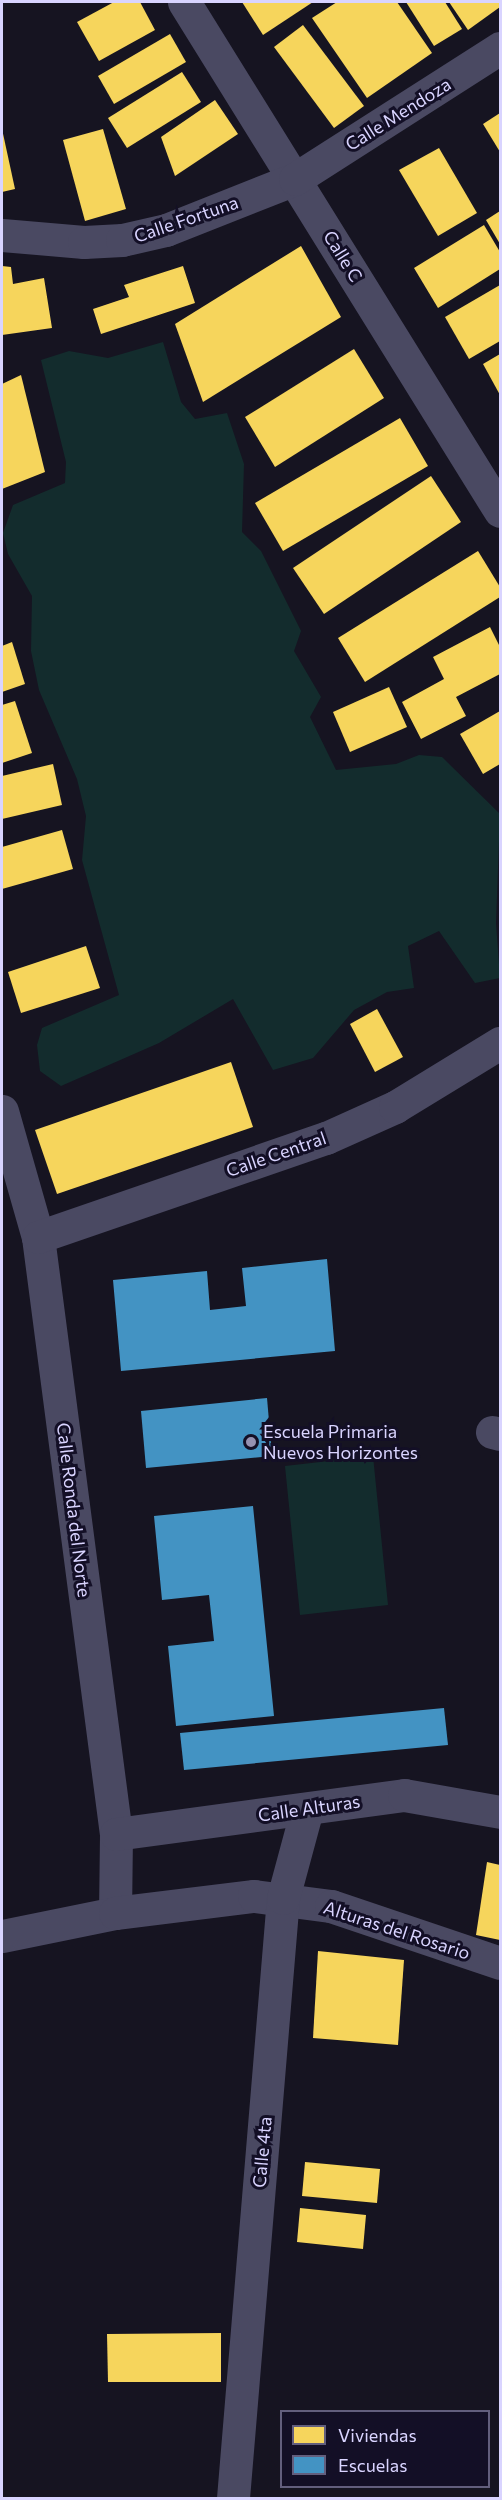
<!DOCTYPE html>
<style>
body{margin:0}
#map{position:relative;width:502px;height:2500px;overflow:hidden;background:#161421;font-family:Commissioner,sans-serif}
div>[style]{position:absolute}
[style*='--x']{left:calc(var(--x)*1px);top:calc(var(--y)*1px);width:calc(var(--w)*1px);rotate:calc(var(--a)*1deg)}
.green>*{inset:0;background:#132c2d}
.homes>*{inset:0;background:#f6d55c}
.schools>*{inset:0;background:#4393c3}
.street>*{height:33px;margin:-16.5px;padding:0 16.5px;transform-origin:16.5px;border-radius:16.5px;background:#4a4962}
.dots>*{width:16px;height:16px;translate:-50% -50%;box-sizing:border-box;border:3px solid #130f26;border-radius:50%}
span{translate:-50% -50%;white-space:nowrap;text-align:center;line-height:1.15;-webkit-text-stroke:6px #130f26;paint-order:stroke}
.street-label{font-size:18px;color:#d9d4ff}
.poi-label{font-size:18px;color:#d9d4ff}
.left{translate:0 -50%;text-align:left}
.frame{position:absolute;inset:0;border:3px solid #d9d4ff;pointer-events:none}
.legend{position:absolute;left:280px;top:2410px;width:210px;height:78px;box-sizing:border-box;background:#130f26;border:2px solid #625e7d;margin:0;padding:8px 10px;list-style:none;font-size:18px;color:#d9d4ff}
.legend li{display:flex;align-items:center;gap:12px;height:30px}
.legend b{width:30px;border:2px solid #625e7d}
</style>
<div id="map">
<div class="green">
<div style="clip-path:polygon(163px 342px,181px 402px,195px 419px,227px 413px,244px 464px,242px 532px,261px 551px,301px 631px,294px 651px,321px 697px,310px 717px,336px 770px,396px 764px,419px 755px,442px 757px,500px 814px,496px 923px,500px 978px,475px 983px,439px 931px,408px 946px,414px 988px,387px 992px,354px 1010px,313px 1058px,273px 1070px,233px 999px,159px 1043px,61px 1086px,40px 1071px,37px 1045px,42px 1028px,119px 995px,82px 860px,86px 816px,77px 779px,39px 690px,31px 651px,32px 596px,8px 554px,3px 533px,13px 505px,65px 483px,66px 462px,41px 360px,69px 351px,108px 358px)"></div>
<div style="clip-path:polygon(373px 1456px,388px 1605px,300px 1615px,285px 1466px)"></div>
</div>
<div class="homes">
<div style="clip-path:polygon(114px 2px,140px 2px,155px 30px,99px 61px,77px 22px)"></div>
<div style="clip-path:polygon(242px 2px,313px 2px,263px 35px)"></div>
<div style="clip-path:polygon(337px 2px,397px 2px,432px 53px,367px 98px,312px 18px)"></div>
<div style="clip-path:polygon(406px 2px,445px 2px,462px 29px,434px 46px)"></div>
<div style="clip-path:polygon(449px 2px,500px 2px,500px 7px,468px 30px)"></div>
<div style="clip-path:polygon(303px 25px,364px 106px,334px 128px,274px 47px)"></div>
<div style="clip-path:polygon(170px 34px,186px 62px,114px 104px,98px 76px)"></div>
<div style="clip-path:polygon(182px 72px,201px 102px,127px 148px,108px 118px)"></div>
<div style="clip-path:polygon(215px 100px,238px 134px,175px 176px,161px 137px)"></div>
<div style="clip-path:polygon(500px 113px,500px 152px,483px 124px)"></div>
<div style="clip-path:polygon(2px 129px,15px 189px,2px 192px)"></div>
<div style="clip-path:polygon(103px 129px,126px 209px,85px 221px,63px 140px)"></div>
<div style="clip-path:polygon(439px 148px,477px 213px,438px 236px,399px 170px)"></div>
<div style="clip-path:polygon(500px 211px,500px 244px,486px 220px)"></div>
<div style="clip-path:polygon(484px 225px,500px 252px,500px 269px,438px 308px,414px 268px)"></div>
<div style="clip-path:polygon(301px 246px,341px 317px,203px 402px,175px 324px)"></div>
<div style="clip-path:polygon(2px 266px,11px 267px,13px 284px,44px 278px,52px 328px,2px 335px)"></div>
<div style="clip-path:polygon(183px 266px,195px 303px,101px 334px,93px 309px,129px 297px,124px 285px)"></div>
<div style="clip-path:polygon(500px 285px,500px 341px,469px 359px,445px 317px)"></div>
<div style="clip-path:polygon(354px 349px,384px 398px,275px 467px,245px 417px)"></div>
<div style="clip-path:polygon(500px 354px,500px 395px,483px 364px)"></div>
<div style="clip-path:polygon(21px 375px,45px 472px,2px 489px,2px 384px)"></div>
<div style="clip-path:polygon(400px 418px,428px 466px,283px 551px,255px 503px)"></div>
<div style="clip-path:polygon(431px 476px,461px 522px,324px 614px,293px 568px)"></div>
<div style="clip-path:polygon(478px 551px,500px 587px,500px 597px,365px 682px,338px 638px)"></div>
<div style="clip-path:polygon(490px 627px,500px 647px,500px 674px,456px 697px,466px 716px,421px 739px,402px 702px,444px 679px,433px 657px)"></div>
<div style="clip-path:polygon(12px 642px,25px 684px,2px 692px,2px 646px)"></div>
<div style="clip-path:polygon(389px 687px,407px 727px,350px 752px,333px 712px)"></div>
<div style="clip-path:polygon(15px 701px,32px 753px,2px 763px,2px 705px)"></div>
<div style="clip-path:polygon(500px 711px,500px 764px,483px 774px,460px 734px)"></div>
<div style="clip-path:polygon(53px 764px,62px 805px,2px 819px,2px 776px)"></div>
<div style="clip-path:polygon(62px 830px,73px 869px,2px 889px,2px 847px)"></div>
<div style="clip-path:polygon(86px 946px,100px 988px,21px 1013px,8px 972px)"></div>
<div style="clip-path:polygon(377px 1009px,403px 1057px,375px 1072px,350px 1024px)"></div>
<div style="clip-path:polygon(231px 1062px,253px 1127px,57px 1194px,35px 1130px)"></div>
<div style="clip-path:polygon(487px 1862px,500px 1865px,500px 1940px,476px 1935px)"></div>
<div style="clip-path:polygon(318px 1951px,404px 1960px,398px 2045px,313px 2038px)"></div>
<div style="clip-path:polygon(305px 2162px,380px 2169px,377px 2203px,302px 2196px)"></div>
<div style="clip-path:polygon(300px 2208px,366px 2215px,363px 2249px,297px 2242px)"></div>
<div style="clip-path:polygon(221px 2333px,221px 2382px,108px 2382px,107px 2334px)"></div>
</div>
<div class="schools">
<div style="clip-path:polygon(327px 1259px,335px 1351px,121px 1371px,113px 1280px,207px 1271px,210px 1310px,246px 1306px,242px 1268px)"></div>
<div style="clip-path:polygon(267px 1398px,272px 1456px,146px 1468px,141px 1411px)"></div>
<div style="clip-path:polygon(253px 1506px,274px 1716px,176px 1726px,168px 1646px,214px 1641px,209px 1595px,162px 1600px,154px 1516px)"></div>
<div style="clip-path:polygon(444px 1708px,448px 1745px,184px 1770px,180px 1733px)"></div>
</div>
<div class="street">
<div style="--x:184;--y:2;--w:599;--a:58.17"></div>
<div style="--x:2;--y:235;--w:82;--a:4.9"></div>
<div style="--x:84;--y:242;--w:38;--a:-3"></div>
<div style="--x:122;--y:240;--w:45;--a:-12.8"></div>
<div style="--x:166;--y:230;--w:139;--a:-21.6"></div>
<div style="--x:295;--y:179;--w:243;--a:-32.6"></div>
<div style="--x:2;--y:1111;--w:131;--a:74.1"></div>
<div style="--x:38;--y:1237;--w:602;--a:82.56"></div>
<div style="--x:116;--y:1834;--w:79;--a:90.7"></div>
<div style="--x:38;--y:1237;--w:305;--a:-19"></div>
<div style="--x:326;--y:1138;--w:76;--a:-24.2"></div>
<div style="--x:395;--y:1107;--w:123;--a:-31.4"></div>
<div style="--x:492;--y:1432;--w:8;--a:14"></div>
<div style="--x:116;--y:1834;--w:291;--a:-7.7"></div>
<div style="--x:404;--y:1795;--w:97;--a:10"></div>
<div style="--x:2;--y:1936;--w:115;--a:-11.5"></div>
<div style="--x:115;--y:1913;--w:140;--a:-7"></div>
<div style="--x:254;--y:1896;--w:78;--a:7.4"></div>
<div style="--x:331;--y:1906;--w:178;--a:18.6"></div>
<div style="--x:233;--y:2498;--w:602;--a:-85.24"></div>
<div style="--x:283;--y:1898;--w:92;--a:-74.9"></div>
</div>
<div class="dots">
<div style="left:251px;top:1442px;background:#9591b1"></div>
</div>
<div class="street-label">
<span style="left:398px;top:114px;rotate:-32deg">Calle Mendoza</span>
<span style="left:186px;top:219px;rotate:-19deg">Calle Fortuna</span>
<span style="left:343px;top:256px;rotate:58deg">Calle C</span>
<span style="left:276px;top:1154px;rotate:-19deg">Calle Central</span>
<span style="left:74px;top:1510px;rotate:83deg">Calle Ronda del Norte</span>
<span style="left:309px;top:1808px;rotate:-8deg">Calle Alturas</span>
<span style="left:397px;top:1930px;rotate:18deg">Alturas del Rosario</span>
<span style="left:262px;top:2152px;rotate:-85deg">Calle 4ta</span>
</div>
<div class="poi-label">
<span class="left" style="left:263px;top:1442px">Escuela Primaria<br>Nuevos Horizontes</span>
</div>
<div class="frame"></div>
<ul class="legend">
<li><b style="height:16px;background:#f6d55c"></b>Viviendas</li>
<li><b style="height:16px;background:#4393c3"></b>Escuelas</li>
</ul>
</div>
